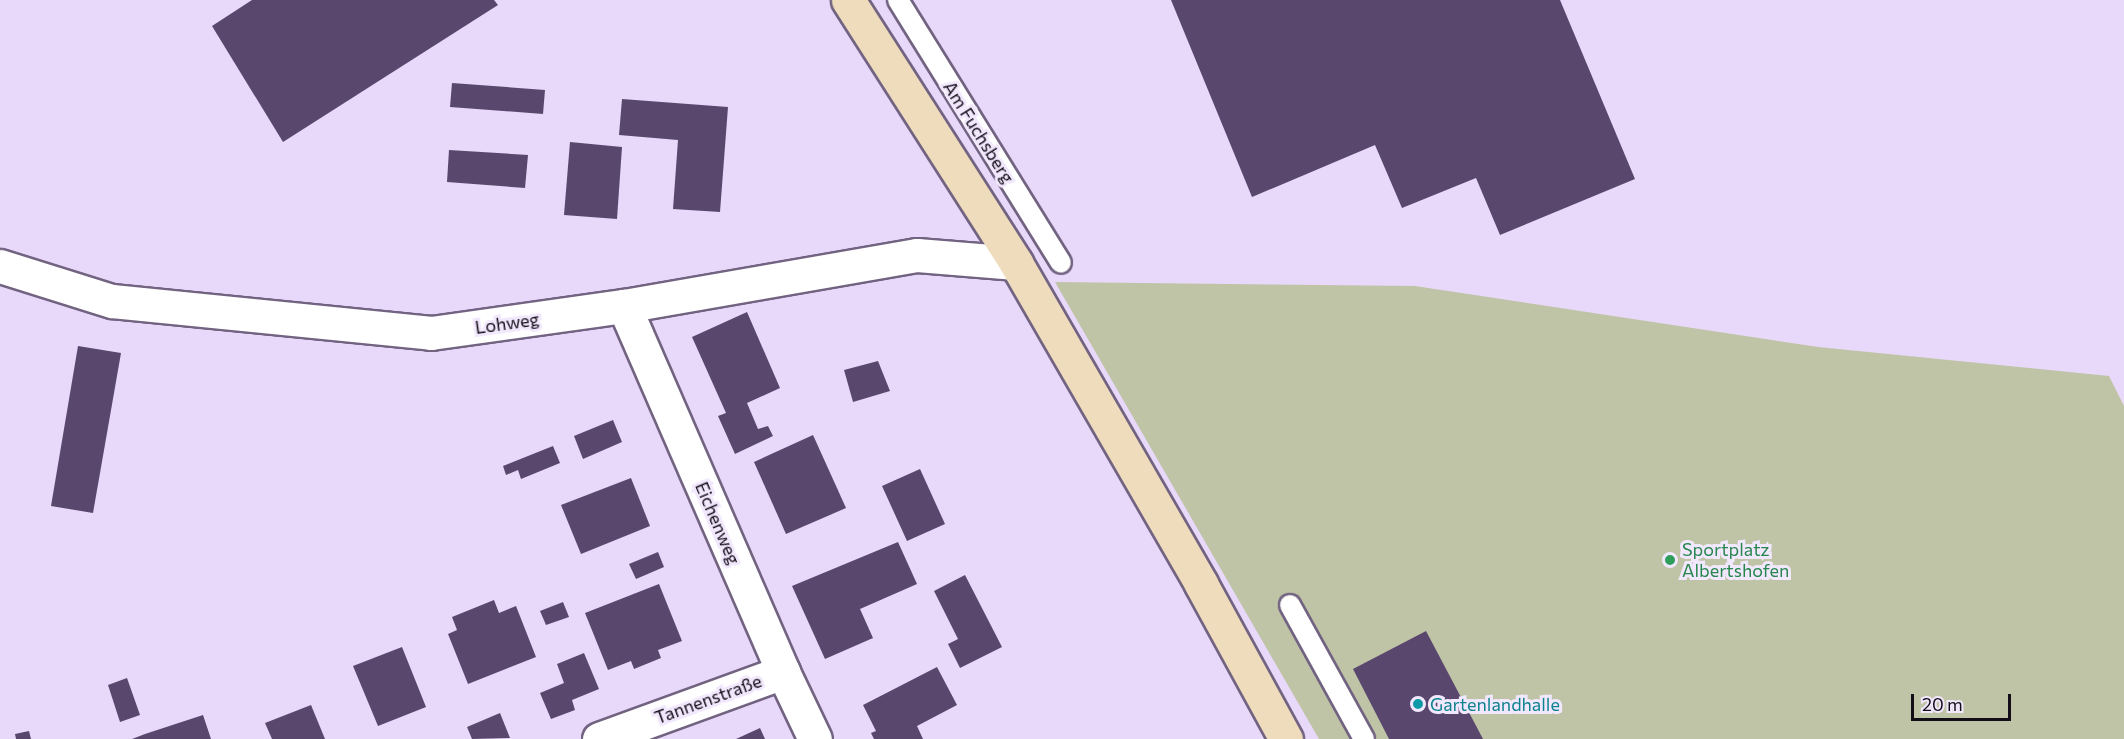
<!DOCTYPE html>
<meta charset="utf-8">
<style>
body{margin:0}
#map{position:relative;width:2124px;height:739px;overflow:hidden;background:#e8d8fa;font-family:Commissioner,sans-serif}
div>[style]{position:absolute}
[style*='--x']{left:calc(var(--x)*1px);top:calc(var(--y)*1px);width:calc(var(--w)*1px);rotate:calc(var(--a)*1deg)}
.green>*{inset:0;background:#bfc4a7}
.building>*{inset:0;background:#5a476d}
.roads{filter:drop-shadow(2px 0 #726381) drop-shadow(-2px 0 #726381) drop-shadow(0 2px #726381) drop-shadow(0 -2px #726381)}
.lane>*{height:20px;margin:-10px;padding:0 10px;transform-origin:10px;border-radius:10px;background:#fff}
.street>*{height:33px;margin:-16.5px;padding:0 16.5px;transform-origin:16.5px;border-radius:16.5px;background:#fff}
.secondary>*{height:33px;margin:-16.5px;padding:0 16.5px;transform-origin:16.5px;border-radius:16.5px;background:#eedcbd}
.dots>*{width:16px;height:16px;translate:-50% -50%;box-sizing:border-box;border:3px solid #f2e8fd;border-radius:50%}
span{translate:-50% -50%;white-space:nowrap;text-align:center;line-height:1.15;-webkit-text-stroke:6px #f2e8fd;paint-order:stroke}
.street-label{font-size:18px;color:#130d18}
.leisure-label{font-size:18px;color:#27864d}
.left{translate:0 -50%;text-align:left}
.culture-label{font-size:18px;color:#0d838f}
.scale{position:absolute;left:1911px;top:694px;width:100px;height:27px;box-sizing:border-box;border:3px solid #130d18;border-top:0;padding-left:8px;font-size:18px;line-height:21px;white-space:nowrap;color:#130d18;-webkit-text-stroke:4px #f2e8fd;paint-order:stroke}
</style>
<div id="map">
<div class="green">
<div style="clip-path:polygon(1055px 282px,1415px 286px,1818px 347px,2109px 376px,2124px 406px,2124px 739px,1319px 739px)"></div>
</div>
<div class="building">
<div style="clip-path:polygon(252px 0,494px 0,498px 5px,283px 142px,212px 26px)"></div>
<div style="clip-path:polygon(1171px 0,1560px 0,1635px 179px,1500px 235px,1476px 178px,1402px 208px,1375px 145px,1252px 197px)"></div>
<div style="clip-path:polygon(452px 83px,545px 90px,543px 114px,450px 107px)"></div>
<div style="clip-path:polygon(622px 99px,728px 107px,720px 212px,673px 209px,678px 140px,619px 135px)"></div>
<div style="clip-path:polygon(570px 142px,622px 147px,617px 219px,564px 215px)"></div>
<div style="clip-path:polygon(449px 150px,528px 155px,525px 188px,447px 182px)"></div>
<div style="clip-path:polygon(747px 312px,780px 388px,747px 403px,758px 429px,768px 426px,773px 436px,735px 454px,718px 416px,726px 413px,692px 337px)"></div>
<div style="clip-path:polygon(78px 346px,121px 353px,93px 513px,51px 506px)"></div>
<div style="clip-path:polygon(878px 361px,890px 391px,853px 402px,844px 370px)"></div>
<div style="clip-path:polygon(613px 420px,622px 442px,583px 459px,574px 436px)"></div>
<div style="clip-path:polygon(813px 435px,846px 508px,786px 534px,754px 462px)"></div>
<div style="clip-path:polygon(553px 446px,560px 463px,521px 479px,518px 470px,506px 475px,503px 466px)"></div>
<div style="clip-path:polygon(920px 469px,945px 524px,907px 541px,882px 486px)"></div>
<div style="clip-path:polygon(631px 478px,650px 526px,581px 554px,561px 505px)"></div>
<div style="clip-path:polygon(898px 542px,917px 584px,860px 609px,873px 638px,825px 659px,792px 586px)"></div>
<div style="clip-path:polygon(658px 552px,664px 567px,636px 579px,629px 564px)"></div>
<div style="clip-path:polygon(965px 575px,1002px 647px,960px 668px,948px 644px,958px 639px,934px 591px)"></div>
<div style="clip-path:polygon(659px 584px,682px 641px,658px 650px,661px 658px,634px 669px,631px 661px,608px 670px,585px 613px)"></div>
<div style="clip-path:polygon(494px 600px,499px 613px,516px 606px,536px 657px,468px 684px,448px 634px,457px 630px,452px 617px)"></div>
<div style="clip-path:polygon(563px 602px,569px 617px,546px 625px,540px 611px)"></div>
<div style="clip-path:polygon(1426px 631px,1483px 739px,1389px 739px,1353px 669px)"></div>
<div style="clip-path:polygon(402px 647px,426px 707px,378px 726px,353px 666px)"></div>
<div style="clip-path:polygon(584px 653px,599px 689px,572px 700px,575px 710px,551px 719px,540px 693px,564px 683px,557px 664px)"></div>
<div style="clip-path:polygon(937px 667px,957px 705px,917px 726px,923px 739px,874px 739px,871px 733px,876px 731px,863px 705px)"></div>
<div style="clip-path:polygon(127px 678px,140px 715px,120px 722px,108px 685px)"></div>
<div style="clip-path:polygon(311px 705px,325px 739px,272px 739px,265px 723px)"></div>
<div style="clip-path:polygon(500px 713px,510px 738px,472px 739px,467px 727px)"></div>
<div style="clip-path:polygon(203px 715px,211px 739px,132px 739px,145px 734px)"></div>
<div style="clip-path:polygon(760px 728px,765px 739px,736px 739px)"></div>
<div style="clip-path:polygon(29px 731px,31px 739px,16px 739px,15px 734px)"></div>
</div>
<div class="roads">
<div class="lane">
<div style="--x:898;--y:0;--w:309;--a:58.2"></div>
<div style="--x:1290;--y:605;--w:153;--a:61.1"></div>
</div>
<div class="street">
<div style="--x:0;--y:266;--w:117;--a:17.4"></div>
<div style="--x:112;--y:301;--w:321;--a:5.7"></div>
<div style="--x:431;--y:333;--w:195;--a:-8"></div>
<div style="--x:624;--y:306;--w:297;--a:-9.9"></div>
<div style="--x:917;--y:255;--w:99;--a:4.6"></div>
<div style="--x:624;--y:306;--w:399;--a:66.5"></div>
<div style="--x:783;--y:672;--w:74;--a:64.5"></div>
<div style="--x:599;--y:739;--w:196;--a:-20"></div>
</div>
<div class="secondary">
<div style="--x:848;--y:0;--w:312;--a:57.4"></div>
<div style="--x:1016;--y:263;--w:370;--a:60"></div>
<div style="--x:1201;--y:584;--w:177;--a:61.3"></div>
</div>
</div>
<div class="dots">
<div style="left:1670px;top:560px;background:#2e9e5b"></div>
<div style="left:1418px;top:704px;background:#0f9aa8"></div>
</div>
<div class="street-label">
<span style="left:979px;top:132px;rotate:58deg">Am Fuchsberg</span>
<span style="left:507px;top:323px;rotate:-8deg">Lohweg</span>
<span style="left:718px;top:523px;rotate:67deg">Eichenweg</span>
<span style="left:708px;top:699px;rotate:-20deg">Tannenstraße</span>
</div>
<div class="leisure-label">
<span class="left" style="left:1682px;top:560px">Sportplatz<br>Albertshofen</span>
</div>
<div class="culture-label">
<span class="left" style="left:1430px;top:704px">Gartenlandhalle</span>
</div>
<div class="scale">20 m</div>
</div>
